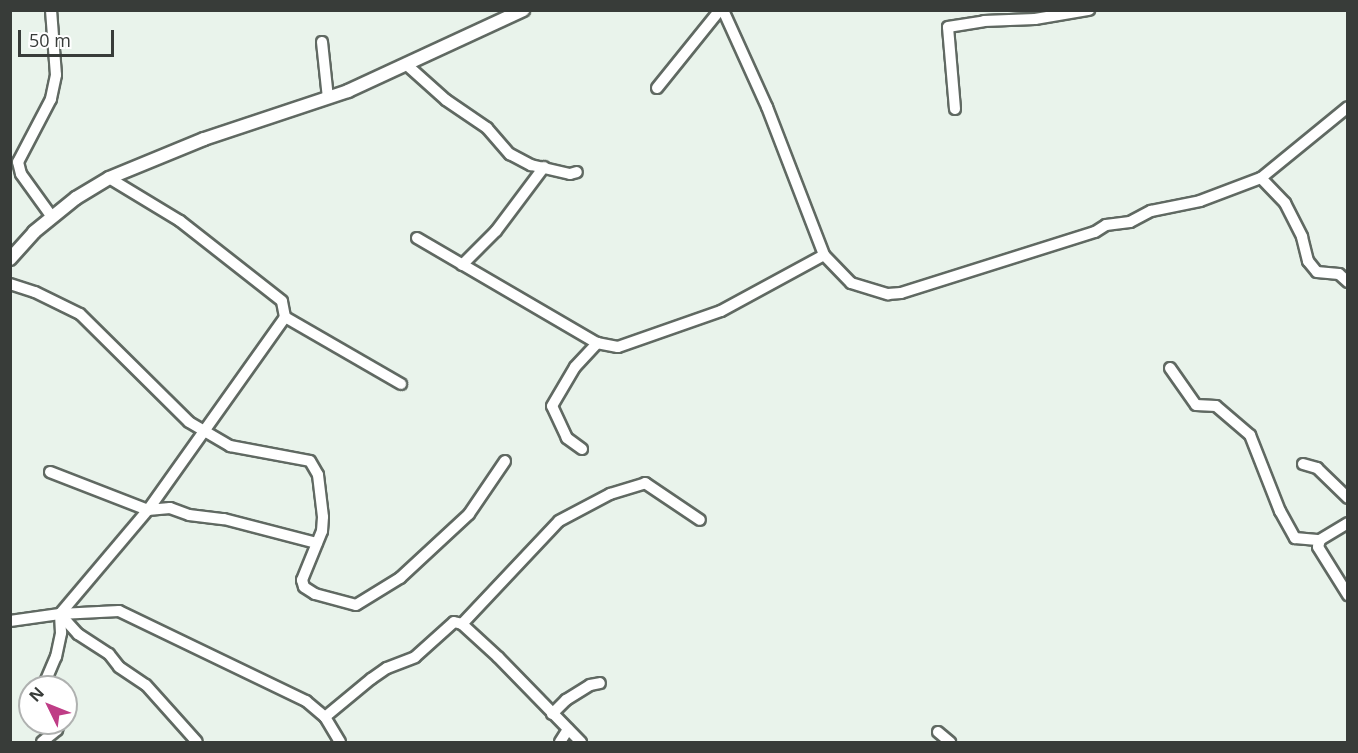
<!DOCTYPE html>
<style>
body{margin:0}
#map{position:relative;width:1358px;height:753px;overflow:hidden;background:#e9f3eb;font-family:"Open Sans",sans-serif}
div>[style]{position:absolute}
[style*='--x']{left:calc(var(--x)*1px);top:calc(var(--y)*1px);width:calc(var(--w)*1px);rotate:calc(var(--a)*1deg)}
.roads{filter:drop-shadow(2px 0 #606962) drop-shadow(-2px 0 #606962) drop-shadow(0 2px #606962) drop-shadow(0 -2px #606962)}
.minor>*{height:10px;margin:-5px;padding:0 5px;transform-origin:5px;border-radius:5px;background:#fff}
.tertiary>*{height:12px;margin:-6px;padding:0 6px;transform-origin:6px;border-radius:6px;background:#fff}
span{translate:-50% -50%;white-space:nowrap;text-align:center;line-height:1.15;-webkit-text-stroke:4.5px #fff;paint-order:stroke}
.frame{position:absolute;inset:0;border:12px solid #383c39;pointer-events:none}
.north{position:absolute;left:18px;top:675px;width:60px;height:60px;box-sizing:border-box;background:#fff;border:2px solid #afb1b0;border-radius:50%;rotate:313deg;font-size:16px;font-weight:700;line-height:24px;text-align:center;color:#383c39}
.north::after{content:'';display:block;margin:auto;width:21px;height:27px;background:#bf3d86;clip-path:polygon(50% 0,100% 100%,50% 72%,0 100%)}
.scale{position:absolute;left:18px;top:30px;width:96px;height:27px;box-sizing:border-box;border:3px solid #383c39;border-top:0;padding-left:8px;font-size:18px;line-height:21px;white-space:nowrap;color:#383c39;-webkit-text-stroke:4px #fff;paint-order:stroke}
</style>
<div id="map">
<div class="roads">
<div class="minor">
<div style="--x:51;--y:10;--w:65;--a:85.6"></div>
<div style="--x:56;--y:75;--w:25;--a:102"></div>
<div style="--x:51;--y:99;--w:71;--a:117.6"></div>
<div style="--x:18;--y:162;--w:12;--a:76"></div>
<div style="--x:21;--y:174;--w:53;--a:54.2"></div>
<div style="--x:723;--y:10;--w:107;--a:65.6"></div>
<div style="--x:767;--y:107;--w:159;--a:68.9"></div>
<div style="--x:824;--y:255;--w:39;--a:46"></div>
<div style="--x:851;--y:283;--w:39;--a:17"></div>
<div style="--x:888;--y:294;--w:13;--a:-4"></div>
<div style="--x:901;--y:293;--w:203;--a:-17.5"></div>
<div style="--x:1095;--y:232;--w:13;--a:-32"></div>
<div style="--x:1106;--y:225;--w:24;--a:-7"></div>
<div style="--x:1130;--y:222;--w:24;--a:-28"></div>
<div style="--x:1151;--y:211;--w:50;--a:-11.5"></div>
<div style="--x:1200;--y:201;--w:65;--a:-20.7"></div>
<div style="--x:1261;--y:178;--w:112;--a:-39.2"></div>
<div style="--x:322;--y:42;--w:56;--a:83.9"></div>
<div style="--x:408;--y:66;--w:51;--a:41.8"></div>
<div style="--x:446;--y:100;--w:50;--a:34.3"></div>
<div style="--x:487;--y:128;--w:35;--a:49"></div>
<div style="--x:510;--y:154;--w:24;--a:28"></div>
<div style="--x:531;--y:165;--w:40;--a:13"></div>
<div style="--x:570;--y:174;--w:7;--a:-16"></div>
<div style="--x:657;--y:88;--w:100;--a:-51.1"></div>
<div style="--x:955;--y:109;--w:82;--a:-94.9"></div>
<div style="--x:948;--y:27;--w:36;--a:-9"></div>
<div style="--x:984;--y:21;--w:51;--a:-2.2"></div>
<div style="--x:1035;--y:19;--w:55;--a:-9.5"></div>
<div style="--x:1261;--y:178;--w:35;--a:46"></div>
<div style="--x:1285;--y:203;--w:38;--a:63"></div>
<div style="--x:1302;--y:237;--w:25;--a:76"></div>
<div style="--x:1308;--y:261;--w:14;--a:51"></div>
<div style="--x:1317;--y:272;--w:22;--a:5"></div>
<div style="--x:1339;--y:274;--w:12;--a:42"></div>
<div style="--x:417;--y:238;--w:208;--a:30.3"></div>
<div style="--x:597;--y:343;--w:21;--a:11"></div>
<div style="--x:618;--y:347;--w:109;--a:-19.3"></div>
<div style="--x:721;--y:311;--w:117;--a:-28.5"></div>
<div style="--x:462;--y:265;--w:48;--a:-45"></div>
<div style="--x:496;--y:231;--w:80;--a:-53.1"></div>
<div style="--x:10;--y:284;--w:26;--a:18"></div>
<div style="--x:35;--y:292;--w:50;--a:26.1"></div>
<div style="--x:80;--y:314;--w:153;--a:44.7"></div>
<div style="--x:189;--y:422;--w:48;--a:30.3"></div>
<div style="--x:230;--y:446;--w:81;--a:10.6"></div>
<div style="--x:310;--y:461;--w:16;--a:60"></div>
<div style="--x:318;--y:475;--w:42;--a:83.2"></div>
<div style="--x:323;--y:517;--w:14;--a:94"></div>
<div style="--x:322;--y:531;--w:53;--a:112.2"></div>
<div style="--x:302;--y:580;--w:7;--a:74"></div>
<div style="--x:304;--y:587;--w:13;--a:32"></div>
<div style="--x:315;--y:594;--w:42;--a:15"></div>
<div style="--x:356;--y:605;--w:52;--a:-31.5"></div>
<div style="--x:400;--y:578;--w:94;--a:-42.8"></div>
<div style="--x:469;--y:514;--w:64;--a:-55.8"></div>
<div style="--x:285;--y:317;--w:134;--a:30"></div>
<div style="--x:1170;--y:368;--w:45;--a:54.9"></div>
<div style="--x:1196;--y:405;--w:20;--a:3"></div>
<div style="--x:1216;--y:406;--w:45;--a:40.5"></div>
<div style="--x:1250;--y:435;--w:82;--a:68.5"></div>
<div style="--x:1280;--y:511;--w:31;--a:61"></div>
<div style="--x:1295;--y:538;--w:25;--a:5"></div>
<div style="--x:582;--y:449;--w:19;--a:-144"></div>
<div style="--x:567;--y:438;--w:35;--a:-115"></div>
<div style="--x:552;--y:406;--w:45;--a:-59.5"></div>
<div style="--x:575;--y:367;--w:33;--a:-47"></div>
<div style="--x:1303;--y:464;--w:15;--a:16"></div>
<div style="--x:1317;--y:468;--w:43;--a:44.1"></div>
<div style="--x:50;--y:472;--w:105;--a:21.2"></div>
<div style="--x:148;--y:510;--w:22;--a:-5"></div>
<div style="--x:170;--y:508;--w:20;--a:20"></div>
<div style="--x:189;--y:515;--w:35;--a:7"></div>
<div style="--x:224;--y:519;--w:96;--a:14.5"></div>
<div style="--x:1348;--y:523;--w:33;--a:149"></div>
<div style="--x:1320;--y:540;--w:7;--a:106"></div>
<div style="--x:1318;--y:547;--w:57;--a:58"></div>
<div style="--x:60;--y:614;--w:27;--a:48"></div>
<div style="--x:78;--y:634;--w:37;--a:33"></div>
<div style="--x:109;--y:654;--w:16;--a:52"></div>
<div style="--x:119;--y:667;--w:32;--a:34"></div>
<div style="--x:146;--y:685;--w:76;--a:48.2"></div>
<div style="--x:10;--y:621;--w:50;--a:-8"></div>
<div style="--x:60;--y:614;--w:59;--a:-2.9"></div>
<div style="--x:119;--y:611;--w:208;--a:25.7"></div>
<div style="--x:306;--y:701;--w:25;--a:40"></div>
<div style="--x:325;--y:717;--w:29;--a:59"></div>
<div style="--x:462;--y:624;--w:141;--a:-46.7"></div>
<div style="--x:559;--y:521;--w:58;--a:-27.9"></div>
<div style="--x:610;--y:494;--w:37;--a:-17"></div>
<div style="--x:645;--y:483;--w:66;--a:33.9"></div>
<div style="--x:43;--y:687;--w:33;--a:-67"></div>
<div style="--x:56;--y:657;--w:25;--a:-78"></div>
<div style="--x:61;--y:633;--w:19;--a:-93"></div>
<div style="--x:60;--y:614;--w:136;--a:-49.8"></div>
<div style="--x:148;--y:510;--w:237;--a:-54.6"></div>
<div style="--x:285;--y:317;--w:16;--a:-101"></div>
<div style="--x:282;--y:301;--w:130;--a:-141.9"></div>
<div style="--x:180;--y:221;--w:83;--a:-148.8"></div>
<div style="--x:552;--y:714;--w:20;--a:-45"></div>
<div style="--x:566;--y:700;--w:28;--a:-32"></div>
<div style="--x:590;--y:685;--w:10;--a:-11"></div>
<div style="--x:325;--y:717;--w:60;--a:-39.6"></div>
<div style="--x:371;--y:679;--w:19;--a:-35"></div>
<div style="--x:387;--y:668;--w:30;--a:-21"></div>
<div style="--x:415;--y:657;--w:52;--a:-41.9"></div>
<div style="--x:454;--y:622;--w:8;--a:14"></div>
<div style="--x:462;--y:624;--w:49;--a:42.5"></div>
<div style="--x:498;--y:657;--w:119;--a:45.7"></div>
<div style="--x:938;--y:732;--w:16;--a:40"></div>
<div style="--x:42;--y:742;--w:19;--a:-39"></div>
<div style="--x:57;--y:730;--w:7;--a:-74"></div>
<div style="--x:560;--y:742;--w:15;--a:-58"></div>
</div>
<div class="tertiary">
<div style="--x:10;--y:259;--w:36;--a:-48"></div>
<div style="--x:34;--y:232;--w:54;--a:-39"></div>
<div style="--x:76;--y:198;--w:39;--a:-31"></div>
<div style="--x:109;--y:178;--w:103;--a:-22.3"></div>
<div style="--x:204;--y:139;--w:152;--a:-18.4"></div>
<div style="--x:348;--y:91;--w:193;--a:-24.8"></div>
</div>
</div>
<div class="frame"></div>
<div class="north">N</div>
<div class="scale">50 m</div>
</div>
